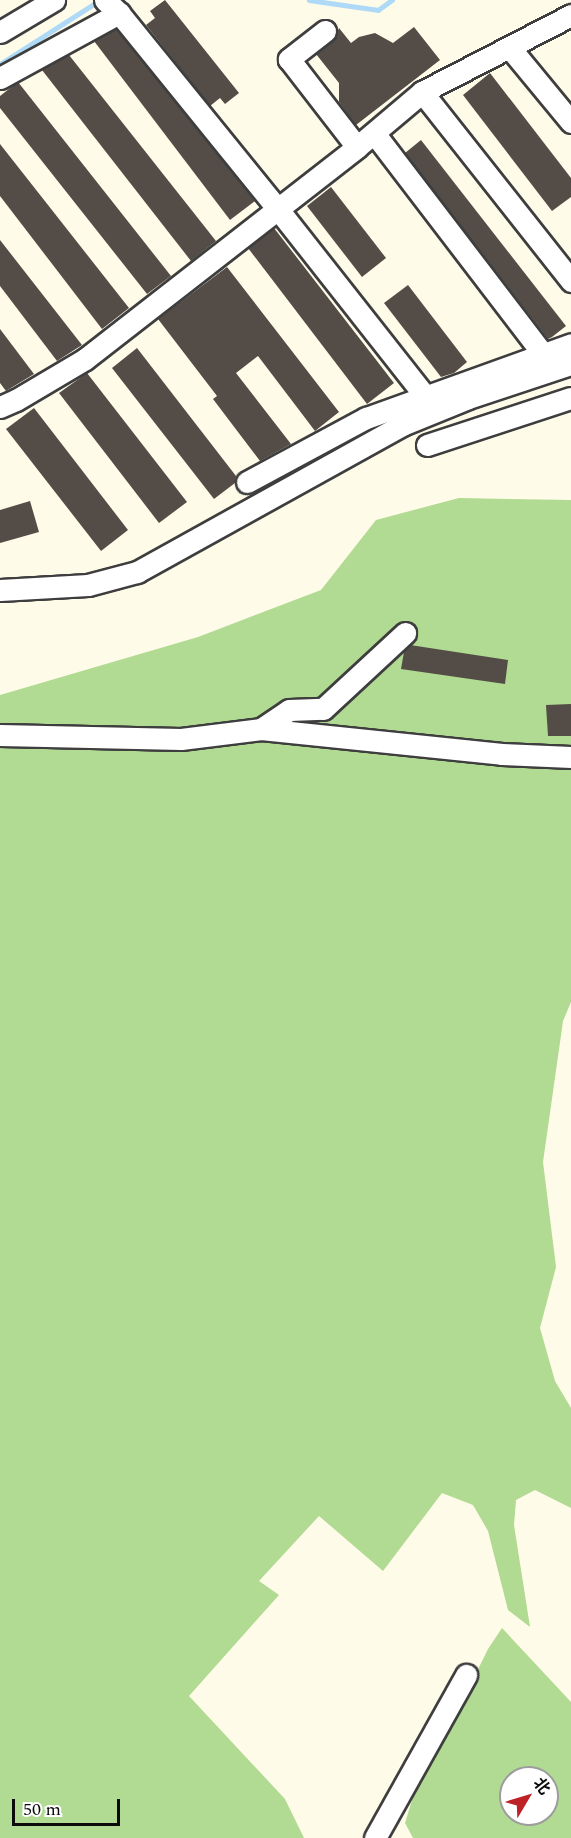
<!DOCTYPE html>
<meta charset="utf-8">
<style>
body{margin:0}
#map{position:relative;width:571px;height:1838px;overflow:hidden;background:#fffbe9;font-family:Spectral,"Noto Sans SC",serif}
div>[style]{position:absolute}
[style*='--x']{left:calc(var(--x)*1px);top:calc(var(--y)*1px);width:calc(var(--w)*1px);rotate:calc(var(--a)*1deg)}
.forest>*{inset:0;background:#b1da92}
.stream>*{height:4.5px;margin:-2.25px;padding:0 2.25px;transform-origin:2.25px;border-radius:2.25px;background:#aedaf7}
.building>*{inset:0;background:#544d47}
.roads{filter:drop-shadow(2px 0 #3e3e3e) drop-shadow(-2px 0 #3e3e3e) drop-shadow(0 2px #3e3e3e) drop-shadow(0 -2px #3e3e3e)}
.minor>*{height:21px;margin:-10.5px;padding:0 10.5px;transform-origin:10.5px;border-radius:10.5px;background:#fff}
span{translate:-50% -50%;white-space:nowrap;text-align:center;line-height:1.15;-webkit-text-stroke:6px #fff;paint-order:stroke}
.north{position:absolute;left:499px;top:1766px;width:60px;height:60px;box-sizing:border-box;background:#fff;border:2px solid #9d9d9d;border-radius:50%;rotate:52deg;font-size:16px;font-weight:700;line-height:24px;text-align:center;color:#0b0b0b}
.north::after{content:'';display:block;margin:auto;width:21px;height:27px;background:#bc2226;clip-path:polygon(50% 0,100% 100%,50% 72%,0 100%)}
.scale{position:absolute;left:12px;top:1799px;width:108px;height:27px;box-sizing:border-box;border:3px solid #0b0b0b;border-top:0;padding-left:8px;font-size:18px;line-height:21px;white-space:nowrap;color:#0b0b0b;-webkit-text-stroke:4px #fff;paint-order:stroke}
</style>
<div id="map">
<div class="forest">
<div style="clip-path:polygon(459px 498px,571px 500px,571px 1002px,563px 1021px,543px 1162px,556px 1267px,540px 1328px,555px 1381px,571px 1408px,571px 1508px,535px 1490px,516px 1500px,514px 1525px,530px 1627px,508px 1610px,488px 1531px,473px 1505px,442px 1493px,383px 1571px,319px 1516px,259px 1581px,279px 1595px,189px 1696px,285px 1799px,304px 1838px,0 1838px,0 695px,198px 637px,321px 590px,376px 520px)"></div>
<div style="clip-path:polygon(evenodd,502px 1628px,571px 1702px,571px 1838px,413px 1838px,405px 1823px,416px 1787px,446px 1734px,488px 1649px,502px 1628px,511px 1778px,547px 1778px,547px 1814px,511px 1814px,511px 1778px)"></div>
</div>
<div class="stream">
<div style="--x:309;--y:0;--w:70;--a:8.2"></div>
<div style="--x:378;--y:10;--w:17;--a:-36"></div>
<div style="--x:0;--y:64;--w:119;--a:-32.6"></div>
</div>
<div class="building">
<div style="clip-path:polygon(165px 0,239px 93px,225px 104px,220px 98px,210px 106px,146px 25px,155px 18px,150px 11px)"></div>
<div style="clip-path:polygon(414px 27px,440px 60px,356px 125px,339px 102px,339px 83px,316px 54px,333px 41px,339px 28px,351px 43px,359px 37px,375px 33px,393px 43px)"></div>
<div style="clip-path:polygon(116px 29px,255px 201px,230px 220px,94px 41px)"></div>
<div style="clip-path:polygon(69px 55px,216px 241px,191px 261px,42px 70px)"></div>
<div style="clip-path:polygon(490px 73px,571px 178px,571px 197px,552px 211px,463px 95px)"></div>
<div style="clip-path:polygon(18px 82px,171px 276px,147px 294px,0 108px,0 96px)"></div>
<div style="clip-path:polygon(421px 140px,566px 326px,552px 337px,548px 339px,405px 153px)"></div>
<div style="clip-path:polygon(0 144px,129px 308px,102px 329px,0 196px)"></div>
<div style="clip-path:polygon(331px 187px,386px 258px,362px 277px,307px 206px)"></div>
<div style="clip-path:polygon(274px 228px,394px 383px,367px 404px,248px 248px)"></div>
<div style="clip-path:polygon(0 240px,82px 345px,57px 361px,0 286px)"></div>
<div style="clip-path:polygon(227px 267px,339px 412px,315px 431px,258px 356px,236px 373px,291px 444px,260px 461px,213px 399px,217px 396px,158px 319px)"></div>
<div style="clip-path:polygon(408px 285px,467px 362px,454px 373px,441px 377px,384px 303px)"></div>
<div style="clip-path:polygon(0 329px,34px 374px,6px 391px,0 383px)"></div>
<div style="clip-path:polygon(137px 348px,236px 476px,235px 483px,214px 499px,112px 368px)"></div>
<div style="clip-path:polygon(87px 373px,187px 502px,159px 523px,59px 393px)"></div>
<div style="clip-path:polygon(34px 408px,128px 530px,101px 551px,6px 429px)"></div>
<div style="clip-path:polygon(30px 501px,39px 532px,0 543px,0 510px)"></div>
<div style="clip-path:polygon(410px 645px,508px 660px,505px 684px,401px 669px,404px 652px)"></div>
<div style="clip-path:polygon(571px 704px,571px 736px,548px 736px,546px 705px)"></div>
</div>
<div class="roads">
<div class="minor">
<div style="--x:105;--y:0;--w:19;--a:43"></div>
<div style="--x:119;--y:13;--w:251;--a:51"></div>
<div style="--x:277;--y:208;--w:238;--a:51.8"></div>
<div style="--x:325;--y:31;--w:46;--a:142.1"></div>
<div style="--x:289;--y:59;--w:111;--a:52.3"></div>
<div style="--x:0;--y:32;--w:63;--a:-30.7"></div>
<div style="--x:510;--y:48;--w:96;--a:50.5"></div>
<div style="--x:0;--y:78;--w:136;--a:-28.6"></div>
<div style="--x:422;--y:92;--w:241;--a:51.7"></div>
<div style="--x:374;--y:133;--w:278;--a:52.6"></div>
<div style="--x:0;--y:407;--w:17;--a:-24"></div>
<div style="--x:16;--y:400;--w:80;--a:-30.7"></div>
<div style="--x:85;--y:359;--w:345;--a:-37.9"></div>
<div style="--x:357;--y:147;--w:85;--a:-40.2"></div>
<div style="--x:422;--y:92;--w:168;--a:-27.3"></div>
<div style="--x:427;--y:445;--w:151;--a:-18.1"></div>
<div style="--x:247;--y:482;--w:135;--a:-28.3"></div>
<div style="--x:366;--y:418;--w:218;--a:-19.8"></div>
<div style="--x:0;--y:590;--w:88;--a:-3.3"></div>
<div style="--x:88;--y:585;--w:51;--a:-14.9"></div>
<div style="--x:137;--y:572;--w:303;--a:-29"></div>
<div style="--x:402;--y:425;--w:71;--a:-22.2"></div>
<div style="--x:468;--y:398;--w:108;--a:-18.3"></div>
<div style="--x:261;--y:729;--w:34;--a:-34"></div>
<div style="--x:289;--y:710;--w:34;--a:-2"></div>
<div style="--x:323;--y:709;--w:112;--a:-42.8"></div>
<div style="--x:0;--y:735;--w:181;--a:1.3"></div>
<div style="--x:181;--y:739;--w:81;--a:-7.1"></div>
<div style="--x:261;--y:729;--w:242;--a:5.9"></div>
<div style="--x:502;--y:754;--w:69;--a:2.5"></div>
<div style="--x:375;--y:1838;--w:187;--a:-60.8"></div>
</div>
</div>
<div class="north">北</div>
<div class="scale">50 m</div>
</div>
